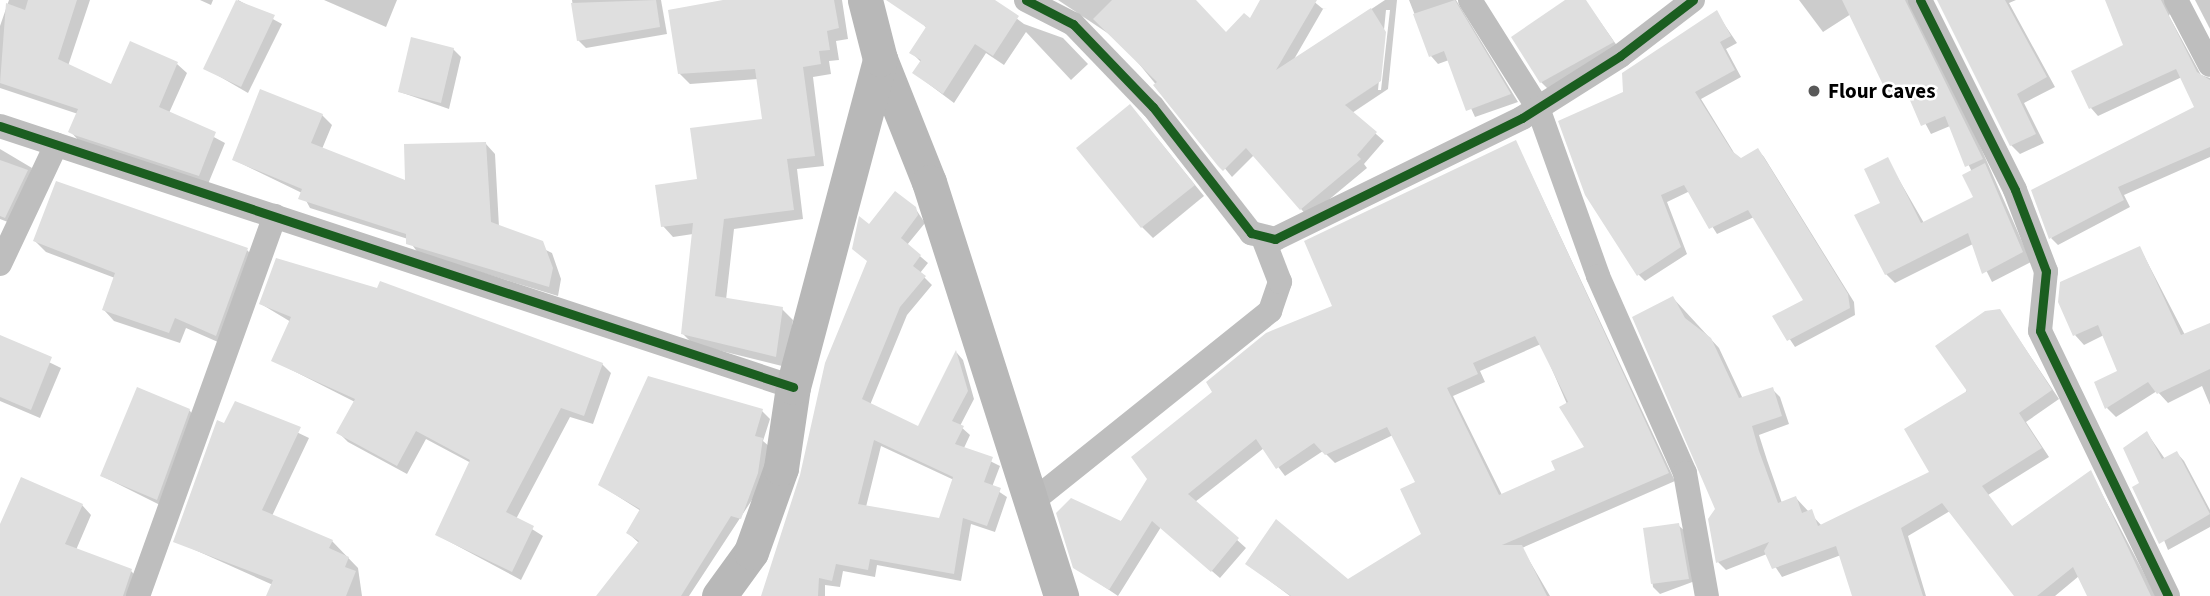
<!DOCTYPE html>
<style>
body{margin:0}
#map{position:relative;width:2210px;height:596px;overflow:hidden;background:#fff;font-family:"Source Sans 3",sans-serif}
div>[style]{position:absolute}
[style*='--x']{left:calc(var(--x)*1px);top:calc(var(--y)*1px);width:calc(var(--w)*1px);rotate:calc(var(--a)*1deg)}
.shadow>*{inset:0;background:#0003}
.building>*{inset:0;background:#dfdfdf}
.street>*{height:24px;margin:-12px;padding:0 12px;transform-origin:12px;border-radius:12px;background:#bebebe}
.secondary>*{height:35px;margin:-17.5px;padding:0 17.5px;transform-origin:17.5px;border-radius:17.5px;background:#b8b8b8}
.cycleway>*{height:9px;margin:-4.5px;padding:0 4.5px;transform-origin:4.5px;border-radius:4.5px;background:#1b5e20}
.dots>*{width:19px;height:19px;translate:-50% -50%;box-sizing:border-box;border:4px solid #fff;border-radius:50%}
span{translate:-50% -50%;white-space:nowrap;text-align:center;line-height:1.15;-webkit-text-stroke:5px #fff;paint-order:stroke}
.poi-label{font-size:21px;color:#000;font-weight:700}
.left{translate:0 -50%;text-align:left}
</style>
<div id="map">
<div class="shadow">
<div style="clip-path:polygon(9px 0,90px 0,68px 66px,112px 87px,131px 44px,177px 64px,187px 73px,169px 113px,225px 143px,208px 184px,79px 141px,70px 131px,78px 114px,0 88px,0 26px)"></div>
<div style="clip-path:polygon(200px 0,213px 0,211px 5px)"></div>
<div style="clip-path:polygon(238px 0,282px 24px,248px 93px,205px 68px)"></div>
<div style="clip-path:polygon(324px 0,397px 0,386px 27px)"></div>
<div style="clip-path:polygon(572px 0,661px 0,667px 34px,586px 48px,578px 40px)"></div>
<div style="clip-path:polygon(725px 0,842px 0,848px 39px,836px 41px,839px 60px,829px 61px,831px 74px,813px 77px,824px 166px,797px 169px,803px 219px,734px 229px,726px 300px,782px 309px,793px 320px,786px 367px,693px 344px,683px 334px,693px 234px,673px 237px,663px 226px,698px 181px,764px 120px,758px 79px,690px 84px,679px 73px)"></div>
<div style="clip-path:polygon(904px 0,992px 0,1024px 24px,1063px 38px,1088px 64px,1071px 80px,1026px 32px,1004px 65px,986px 53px,954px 103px,914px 73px,921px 62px,912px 53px,927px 29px)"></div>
<div style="clip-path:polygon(evenodd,1058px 0,1191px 0,1226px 34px,1250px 21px,1262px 0,1312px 0,1323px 9px,1293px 61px,1385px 0,1397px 0,1388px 89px,1352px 113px,1384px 141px,1364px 164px,1367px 168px,1308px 217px,1254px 155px,1232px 177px,1121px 42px,1058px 0,1386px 10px,1390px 10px,1381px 90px,1378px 90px,1386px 10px)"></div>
<div style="clip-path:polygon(1409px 0,1456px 0,1518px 102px,1475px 117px,1449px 60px,1438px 64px,1431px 56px)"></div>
<div style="clip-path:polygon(1568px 0,1585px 0,1620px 50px,1549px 90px,1541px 82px)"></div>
<div style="clip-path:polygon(1799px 0,1916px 0,2031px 262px,1992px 282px,1973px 244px,1895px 283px,1886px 274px,1887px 159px,1924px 223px,1975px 198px,1972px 172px,1950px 126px,1931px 134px,1909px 93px,1896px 99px,1887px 90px,1851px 14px,1823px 32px)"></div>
<div style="clip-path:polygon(1939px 0,2016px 0,2009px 3px,2055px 87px,2024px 103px,2044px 143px,2020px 154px,2011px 145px)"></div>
<div style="clip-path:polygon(2107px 0,2175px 0,2169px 16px,2201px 75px,2210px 78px,2210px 157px,2124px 195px,2130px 207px,2058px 245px,2051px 238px,2196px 108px,2182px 77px,2098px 116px,2091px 108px,2074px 72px,2125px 46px)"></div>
<div style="clip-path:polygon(2195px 0,2210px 0,2210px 29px)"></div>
<div style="clip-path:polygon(1716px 12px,1737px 43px,1726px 49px,1741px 77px,1701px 99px,1736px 156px,1741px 160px,1758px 150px,1764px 157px,1854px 302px,1855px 315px,1795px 347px,1775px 317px,1805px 300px,1754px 217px,1717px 234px,1690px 191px,1667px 202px,1687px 254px,1645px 281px,1639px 275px,1625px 93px)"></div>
<div style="clip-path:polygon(453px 49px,461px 57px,449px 109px,400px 92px)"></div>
<div style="clip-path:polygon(322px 115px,332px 125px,322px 149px,406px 183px,486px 144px,495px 154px,499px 227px,552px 253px,561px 279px,558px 296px,418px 253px,408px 239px,310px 208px,302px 193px,234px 160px)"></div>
<div style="clip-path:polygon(1140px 117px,1204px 196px,1153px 238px,1142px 227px)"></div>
<div style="clip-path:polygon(evenodd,1516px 142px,1675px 481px,1522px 548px,1550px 596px,1290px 596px,1247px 564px,1348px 581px,1423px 534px,1417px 483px,1393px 435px,1335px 463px,1323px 451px,1285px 476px,1264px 448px,1195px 502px,1246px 548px,1220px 578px,1161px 527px,1118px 596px,1075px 567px,1335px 307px,1516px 142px,1541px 344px,1586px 448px,1558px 471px,1502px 495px,1453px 396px,1485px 382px,1480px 371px,1541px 344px)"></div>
<div style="clip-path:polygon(0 149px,32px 168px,13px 224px,0 219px)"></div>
<div style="clip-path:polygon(evenodd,915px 208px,925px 223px,907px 245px,928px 263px,920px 273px,932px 285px,907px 315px,870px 405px,919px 428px,957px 353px,963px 360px,974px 399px,960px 426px,970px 435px,964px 448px,1000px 466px,992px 487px,1007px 497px,995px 532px,971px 524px,961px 581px,877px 565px,875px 577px,843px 571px,840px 587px,825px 585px,825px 596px,763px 596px,869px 262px,869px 226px,915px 208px,881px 446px,954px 480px,940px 520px,866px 507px,881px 446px)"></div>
<div style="clip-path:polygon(35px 241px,247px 250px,257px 260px,227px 346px,186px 328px,180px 343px,114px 321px,104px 310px,115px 278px,46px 252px)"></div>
<div style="clip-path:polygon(2140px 248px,2185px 335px,2210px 325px,2210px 405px,2202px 386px,2168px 403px,2157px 391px,2116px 417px,2107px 408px,2119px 372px,2104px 335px,2084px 345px,2075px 335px)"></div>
<div style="clip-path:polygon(1673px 298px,1719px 348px,1743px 399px,1772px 389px,1780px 397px,1789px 424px,1759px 435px,1767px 460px,1782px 503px,1796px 498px,1822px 526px,1932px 472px,2000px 311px,2059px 399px,2026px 422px,2049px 457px,1988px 495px,2013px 528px,2091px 473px,2156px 596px,2089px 596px,2079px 576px,2055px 596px,2016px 596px,1950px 511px,1908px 536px,1926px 596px,1854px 596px,1841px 555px,1782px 577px,1767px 554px,1726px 570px,1718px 562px,1717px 509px)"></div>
<div style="clip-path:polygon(261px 304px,602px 364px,611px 373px,593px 424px,570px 417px,516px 519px,543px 536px,521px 580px,437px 535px,471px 463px,426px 439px,407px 474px,348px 442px,339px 433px,355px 402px,274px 361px,291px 322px)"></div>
<div style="clip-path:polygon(0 338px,61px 368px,40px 418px,0 401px)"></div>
<div style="clip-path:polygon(236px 403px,309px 438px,272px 516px,332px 541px,358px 568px,362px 596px,268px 596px,273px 585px,175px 541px)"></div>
<div style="clip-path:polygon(189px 410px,199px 421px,168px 509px,102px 476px)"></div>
<div style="clip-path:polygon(762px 411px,770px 419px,763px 441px,770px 447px,765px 480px,689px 596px,597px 596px,639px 543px,628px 533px,641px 511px,600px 485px)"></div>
<div style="clip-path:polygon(2147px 433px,2165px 459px,2177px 453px,2184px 461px,2210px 510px,2210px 527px,2168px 550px,2141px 484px)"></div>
<div style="clip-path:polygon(82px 505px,91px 515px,76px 550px,131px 571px,140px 580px,137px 596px,0 596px,0 528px)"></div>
<div style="clip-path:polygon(1678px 525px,1686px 532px,1695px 581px,1660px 594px,1653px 587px,1645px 530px)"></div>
</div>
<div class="building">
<div style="clip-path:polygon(28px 0,77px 0,58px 59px,111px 84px,130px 41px,178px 62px,159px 107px,216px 132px,199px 176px,74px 135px,68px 132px,78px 109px,0 83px,6px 3px,25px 10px)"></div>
<div style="clip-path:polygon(236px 0,275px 15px,241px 87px,203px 69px)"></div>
<div style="clip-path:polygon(656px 0,660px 27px,577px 41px,571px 3px)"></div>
<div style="clip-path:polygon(723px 0,834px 0,839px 28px,827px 31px,830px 50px,819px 51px,821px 64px,803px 67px,815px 156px,787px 159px,794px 210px,724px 219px,715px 296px,783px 307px,776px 357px,681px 334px,693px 223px,661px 227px,655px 185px,697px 179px,690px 128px,762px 119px,755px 69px,678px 74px,668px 10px)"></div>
<div style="clip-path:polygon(886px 0,995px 0,1019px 16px,993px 56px,975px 44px,943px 94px,912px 73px,921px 60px,909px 53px,926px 27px)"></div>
<div style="clip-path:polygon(1112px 0,1196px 0,1226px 32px,1244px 13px,1250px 18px,1260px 0,1317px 0,1276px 70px,1371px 8px,1386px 32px,1381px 81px,1345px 105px,1377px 132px,1357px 155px,1361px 159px,1300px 210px,1246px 148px,1223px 171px,1218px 166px,1153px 85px,1157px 82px,1093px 19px)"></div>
<div style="clip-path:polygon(1455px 0,1511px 94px,1466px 111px,1444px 51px,1429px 57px,1413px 14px)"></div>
<div style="clip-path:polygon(1565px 0,1586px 0,1614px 42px,1540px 83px,1511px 37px)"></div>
<div style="clip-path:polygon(1842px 0,1905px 0,1983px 159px,1965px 167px,1945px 116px,1921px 126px,1903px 84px,1886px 91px)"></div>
<div style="clip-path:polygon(1937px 0,2005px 0,2047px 77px,2017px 94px,2036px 134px,2010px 146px)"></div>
<div style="clip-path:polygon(2105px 0,2161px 0,2197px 72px,2210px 80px,2210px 147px,2118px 187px,2124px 200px,2049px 239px,2031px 190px,2194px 107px,2176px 69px,2089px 109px,2071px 71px,2123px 45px)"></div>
<div style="clip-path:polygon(1717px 10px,1731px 36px,1720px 42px,1735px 70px,1695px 92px,1732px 151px,1741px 158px,1758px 148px,1848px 294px,1850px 308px,1787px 341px,1772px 316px,1803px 300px,1748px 210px,1709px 229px,1684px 185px,1661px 195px,1681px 247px,1637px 276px,1585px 195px,1558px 121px,1623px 92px,1622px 73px)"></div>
<div style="clip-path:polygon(411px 37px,454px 48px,441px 103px,398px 92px)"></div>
<div style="clip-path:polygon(260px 89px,323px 114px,311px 143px,405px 180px,404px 144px,486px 142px,491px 222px,543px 241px,553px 268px,549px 287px,406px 244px,406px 234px,298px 199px,302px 189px,232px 160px)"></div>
<div style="clip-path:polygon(1130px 104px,1195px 185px,1141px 228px,1076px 148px)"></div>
<div style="clip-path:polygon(evenodd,1516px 140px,1669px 473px,1502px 545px,1522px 545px,1547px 596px,1291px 596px,1245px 564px,1276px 519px,1348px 579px,1421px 534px,1400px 489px,1415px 482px,1387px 427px,1325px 455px,1314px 443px,1276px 469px,1256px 439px,1188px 494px,1239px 538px,1211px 572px,1152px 521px,1109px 590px,1073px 568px,1056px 513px,1071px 498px,1121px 521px,1147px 479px,1131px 457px,1212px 392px,1206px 382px,1266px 333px,1332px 306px,1304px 241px,1516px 140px,1535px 336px,1568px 402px,1559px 407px,1584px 447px,1551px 461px,1555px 470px,1499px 495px,1447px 388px,1478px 374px,1473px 363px,1535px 336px)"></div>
<div style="clip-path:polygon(1888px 157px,1921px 223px,1973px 197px,1962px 175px,1985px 163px,2023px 252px,1982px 274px,1968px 233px,1885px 275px,1854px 215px,1880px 203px,1864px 169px)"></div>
<div style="clip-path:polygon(0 160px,28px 170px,5px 218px,0 216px)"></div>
<div style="clip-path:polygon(56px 181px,248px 248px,216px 336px,175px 318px,169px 333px,102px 310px,115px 273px,33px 241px)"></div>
<div style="clip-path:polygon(evenodd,895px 191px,916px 207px,918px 215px,901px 238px,921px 255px,913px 266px,926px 276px,900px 307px,862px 399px,918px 426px,956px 350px,968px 391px,952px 421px,964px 426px,955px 444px,993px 457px,984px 482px,1001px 488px,987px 526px,963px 518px,954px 574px,870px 559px,868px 570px,836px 564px,832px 581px,819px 578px,818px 596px,761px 596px,800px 475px,825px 363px,867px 261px,852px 249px,859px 216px,869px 224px,895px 191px,874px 440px,953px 477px,939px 518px,858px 504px,874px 440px)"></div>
<div style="clip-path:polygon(2140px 246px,2181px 335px,2210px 323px,2210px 369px,2157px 394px,2148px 382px,2105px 409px,2094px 382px,2117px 371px,2098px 325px,2073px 336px,2058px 302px,2060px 282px)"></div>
<div style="clip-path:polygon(276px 258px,377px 288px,380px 281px,603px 363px,584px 416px,561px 408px,506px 512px,534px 526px,512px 572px,435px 535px,470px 460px,416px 431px,397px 466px,336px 433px,355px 399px,271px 361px,291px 317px,259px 304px)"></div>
<div style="clip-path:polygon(1673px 296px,1685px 318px,1711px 338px,1739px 398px,1773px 387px,1782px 416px,1752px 426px,1759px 451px,1778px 503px,1796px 496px,1802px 513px,1812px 509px,1818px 526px,1929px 472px,1904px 429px,1967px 391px,1935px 346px,1985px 311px,2000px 309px,2052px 390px,2019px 413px,2042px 448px,1982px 486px,2012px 526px,2091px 470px,2151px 596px,2087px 596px,2073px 567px,2037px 596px,2014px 596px,1942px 503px,1901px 528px,1923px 596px,1852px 596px,1836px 546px,1772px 569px,1764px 551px,1769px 542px,1716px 563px,1708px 519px,1715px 509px,1632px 317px)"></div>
<div style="clip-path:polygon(0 335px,52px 357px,31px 410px,0 397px)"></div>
<div style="clip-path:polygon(648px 376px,763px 409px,755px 436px,763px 438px,758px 473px,741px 519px,731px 516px,681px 596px,596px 596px,639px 541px,626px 533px,640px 509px,598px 485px)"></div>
<div style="clip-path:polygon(137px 387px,190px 409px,157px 500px,100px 476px)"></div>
<div style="clip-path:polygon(235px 401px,301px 427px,262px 510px,333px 540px,329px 548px,349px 557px,345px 567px,356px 571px,346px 596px,266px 596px,273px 580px,173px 542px,217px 420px,224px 423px)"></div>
<div style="clip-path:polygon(2147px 431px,2162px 459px,2177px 451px,2210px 514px,2159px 544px,2132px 487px,2139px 483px,2123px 448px)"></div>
<div style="clip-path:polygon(21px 477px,83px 504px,65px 544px,132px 569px,123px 596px,0 596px,0 524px)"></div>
<div style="clip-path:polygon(1679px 523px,1689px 579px,1651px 584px,1643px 528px)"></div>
</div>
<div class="street">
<div style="--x:1026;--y:0;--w:53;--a:27.1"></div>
<div style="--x:1073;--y:24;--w:115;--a:46.1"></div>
<div style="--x:1153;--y:107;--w:160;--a:52.1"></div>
<div style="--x:1251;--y:233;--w:25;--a:14"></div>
<div style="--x:1275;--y:239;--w:275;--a:-26.1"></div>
<div style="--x:1522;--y:118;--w:116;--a:-32.3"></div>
<div style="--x:1620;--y:56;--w:92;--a:-37.5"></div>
<div style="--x:1470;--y:0;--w:128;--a:57.8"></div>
<div style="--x:1538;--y:108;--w:178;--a:70.3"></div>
<div style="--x:1598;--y:276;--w:215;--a:66.2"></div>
<div style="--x:1685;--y:473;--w:125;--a:79.9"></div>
<div style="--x:1920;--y:0;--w:212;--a:63.4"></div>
<div style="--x:2015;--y:190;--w:87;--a:69.1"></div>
<div style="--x:2046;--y:271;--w:60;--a:95.7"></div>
<div style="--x:2040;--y:331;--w:294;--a:64.2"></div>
<div style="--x:2176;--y:0;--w:73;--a:62.4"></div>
<div style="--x:0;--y:126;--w:835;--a:18.22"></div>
<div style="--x:0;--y:264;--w:132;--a:-64.8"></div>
<div style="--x:1033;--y:501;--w:304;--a:-38.7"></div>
<div style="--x:1270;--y:311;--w:31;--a:-71"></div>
<div style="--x:1280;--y:282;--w:47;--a:-111.1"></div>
<div style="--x:138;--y:596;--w:404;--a:-70.2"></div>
</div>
<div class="secondary">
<div style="--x:880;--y:59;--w:132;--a:68.3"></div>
<div style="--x:929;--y:182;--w:435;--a:72.3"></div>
<div style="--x:719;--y:596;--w:54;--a:-54"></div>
<div style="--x:751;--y:552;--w:89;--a:-70.3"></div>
<div style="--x:781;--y:468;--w:82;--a:-81.6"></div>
<div style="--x:793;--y:387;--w:339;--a:-75.1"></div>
<div style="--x:880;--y:59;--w:61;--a:-104.3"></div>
</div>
<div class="cycleway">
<div style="--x:1026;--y:0;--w:53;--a:27.1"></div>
<div style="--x:1073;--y:24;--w:115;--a:46.1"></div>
<div style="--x:1153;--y:107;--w:160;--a:52.1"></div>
<div style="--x:1251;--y:233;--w:25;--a:14"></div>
<div style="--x:1275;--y:239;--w:275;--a:-26.1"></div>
<div style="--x:1522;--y:118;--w:116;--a:-32.3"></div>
<div style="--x:1620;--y:56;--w:92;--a:-37.5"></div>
<div style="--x:1920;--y:0;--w:212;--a:63.4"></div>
<div style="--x:2015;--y:190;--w:87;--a:69.1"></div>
<div style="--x:2046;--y:271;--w:60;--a:95.7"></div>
<div style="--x:2040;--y:331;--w:294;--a:64.2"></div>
<div style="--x:0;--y:126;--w:835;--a:18.22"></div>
</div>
<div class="dots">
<div style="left:1814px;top:91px;background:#595959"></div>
</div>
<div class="poi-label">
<span class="left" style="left:1828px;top:91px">Flour Caves</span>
</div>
</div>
